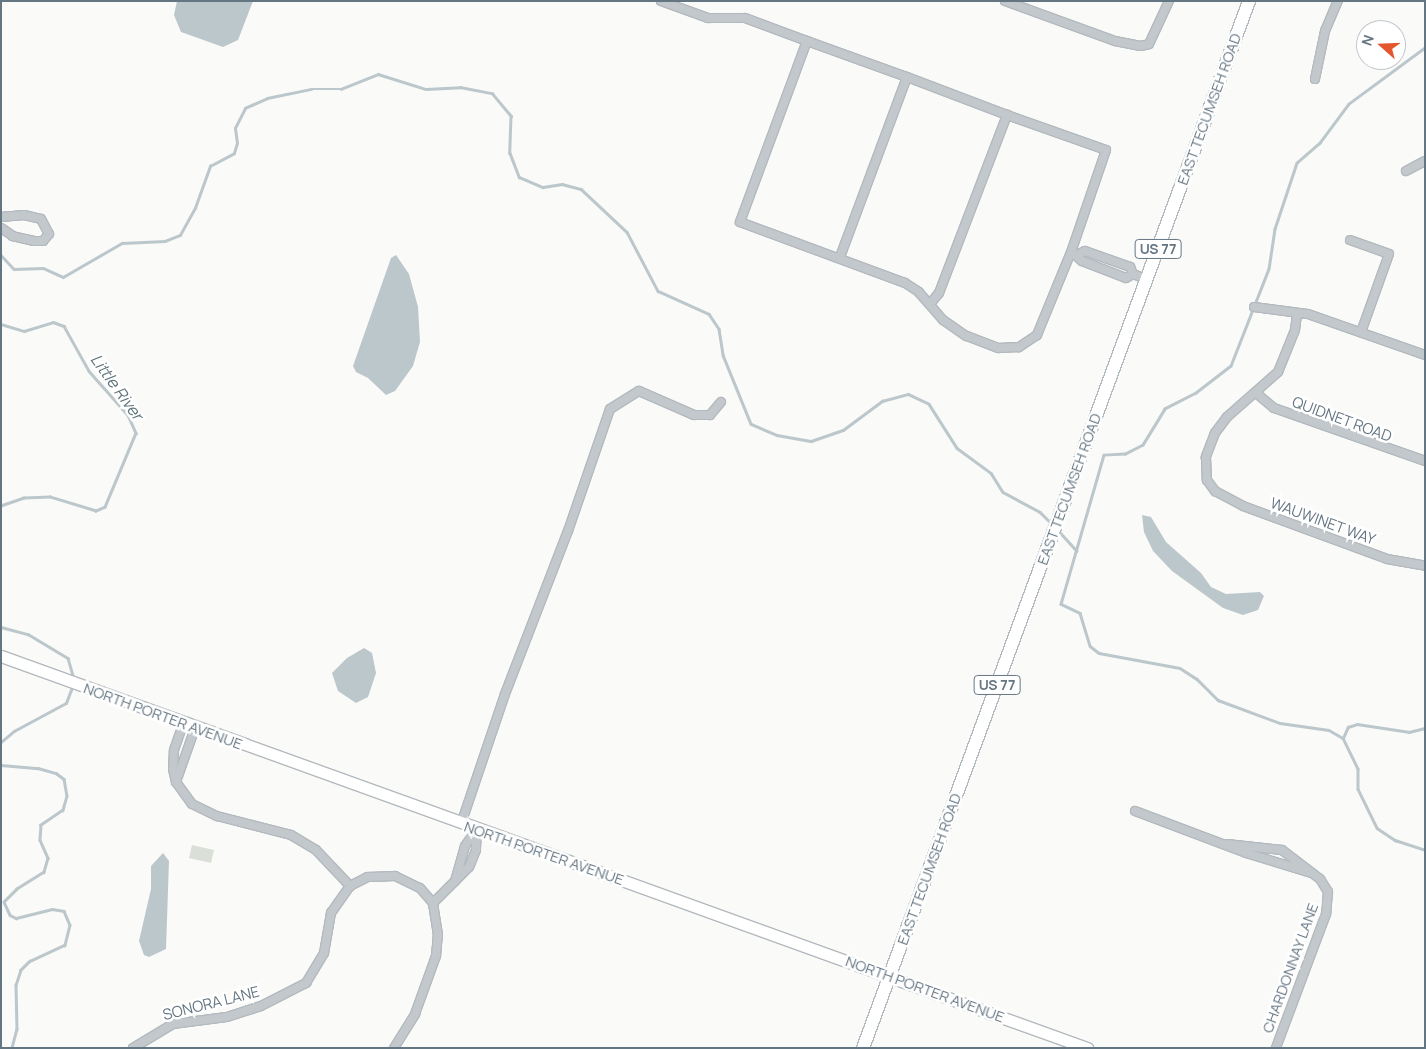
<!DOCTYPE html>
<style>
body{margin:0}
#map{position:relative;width:1426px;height:1049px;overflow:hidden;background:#fafaf8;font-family:Manrope,sans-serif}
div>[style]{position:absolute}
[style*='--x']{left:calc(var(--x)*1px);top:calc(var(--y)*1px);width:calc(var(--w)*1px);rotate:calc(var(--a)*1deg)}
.green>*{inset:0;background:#dadfd7}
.water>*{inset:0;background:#bbc7cb}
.stream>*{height:2.5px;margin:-1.25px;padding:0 1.25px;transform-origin:1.25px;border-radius:1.25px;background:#bbc7cb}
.roads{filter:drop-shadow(1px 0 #b3babf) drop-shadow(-1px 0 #b3babf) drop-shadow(0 1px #b3babf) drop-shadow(0 -1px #b3babf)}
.street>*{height:8px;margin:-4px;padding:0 4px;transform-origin:4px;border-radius:4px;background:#c3c8cc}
.secondary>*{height:11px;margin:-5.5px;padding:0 5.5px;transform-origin:5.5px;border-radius:5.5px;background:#fff}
.primary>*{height:12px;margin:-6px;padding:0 6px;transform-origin:6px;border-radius:6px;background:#fff}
span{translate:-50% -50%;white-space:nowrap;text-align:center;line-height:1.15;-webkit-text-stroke:5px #fff;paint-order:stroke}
.shield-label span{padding:1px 4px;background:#fff;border:1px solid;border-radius:4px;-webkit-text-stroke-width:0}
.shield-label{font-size:14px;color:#657683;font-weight:700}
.street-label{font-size:15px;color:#657683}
.water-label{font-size:16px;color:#60757c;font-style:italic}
.frame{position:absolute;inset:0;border:2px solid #657683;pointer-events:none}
.north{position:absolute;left:1356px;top:20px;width:50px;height:50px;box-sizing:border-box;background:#fff;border:1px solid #c1c8cd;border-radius:50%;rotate:290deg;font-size:14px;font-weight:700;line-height:20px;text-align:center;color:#657683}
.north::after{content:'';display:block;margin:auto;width:18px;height:22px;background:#e4572e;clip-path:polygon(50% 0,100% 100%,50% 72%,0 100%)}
</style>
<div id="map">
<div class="green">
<div style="clip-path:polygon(192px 845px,214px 850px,211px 863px,189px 858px)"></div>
</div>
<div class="water">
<div style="clip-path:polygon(177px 1px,253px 1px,238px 40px,223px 47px,181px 32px,174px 15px)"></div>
<div style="clip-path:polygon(396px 255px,409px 274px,418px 307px,420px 342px,413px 366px,395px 391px,386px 395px,368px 378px,356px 372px,353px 366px,391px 258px)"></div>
<div style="clip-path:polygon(1142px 515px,1151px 517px,1166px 542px,1201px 573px,1211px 587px,1226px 594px,1260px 592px,1264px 596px,1258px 610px,1243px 615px,1223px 608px,1172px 571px,1153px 551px,1144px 532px)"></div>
<div style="clip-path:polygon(364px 648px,372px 653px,376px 673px,368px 697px,356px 703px,338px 691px,332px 673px,347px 658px)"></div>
<div style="clip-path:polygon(163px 853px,169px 861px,166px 949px,149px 957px,144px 955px,139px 941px,151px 889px,151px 866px)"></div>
</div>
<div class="stream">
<div style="--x:1425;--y:48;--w:94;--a:143.6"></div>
<div style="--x:1349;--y:104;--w:49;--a:126.6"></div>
<div style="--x:1320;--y:143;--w:30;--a:139"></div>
<div style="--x:1297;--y:163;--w:70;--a:108.4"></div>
<div style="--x:1275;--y:229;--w:40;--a:98.5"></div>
<div style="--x:1269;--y:269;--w:104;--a:111.4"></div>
<div style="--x:1231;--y:366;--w:44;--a:142.4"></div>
<div style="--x:1196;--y:393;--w:35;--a:153"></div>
<div style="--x:1165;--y:409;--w:42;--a:121.4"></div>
<div style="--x:1143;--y:445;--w:20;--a:153"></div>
<div style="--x:1125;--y:454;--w:21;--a:177"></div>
<div style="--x:1104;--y:455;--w:155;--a:106.1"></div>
<div style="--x:1061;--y:604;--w:21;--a:25"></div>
<div style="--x:1080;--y:613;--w:34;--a:73"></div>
<div style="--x:1090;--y:646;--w:11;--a:38"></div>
<div style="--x:1099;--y:653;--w:82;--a:10.5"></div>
<div style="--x:1180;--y:668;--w:20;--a:33"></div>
<div style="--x:1197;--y:679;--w:30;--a:45"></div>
<div style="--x:1218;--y:700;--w:66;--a:20.4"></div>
<div style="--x:1280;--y:723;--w:49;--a:8.1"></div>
<div style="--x:1329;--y:730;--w:16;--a:30"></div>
<div style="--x:1343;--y:738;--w:34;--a:64"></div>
<div style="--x:1358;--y:769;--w:20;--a:90"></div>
<div style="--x:1358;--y:789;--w:43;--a:64"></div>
<div style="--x:1377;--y:828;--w:22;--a:34"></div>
<div style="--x:1395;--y:840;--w:32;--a:18"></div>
<div style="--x:1;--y:255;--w:19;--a:47"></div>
<div style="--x:14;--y:269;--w:29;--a:-2"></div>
<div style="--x:43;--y:268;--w:22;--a:24"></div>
<div style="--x:63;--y:277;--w:68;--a:-30"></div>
<div style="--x:122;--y:243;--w:43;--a:-2.7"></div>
<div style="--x:165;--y:241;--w:16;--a:-22"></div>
<div style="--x:180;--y:235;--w:31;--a:-61"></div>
<div style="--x:195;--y:208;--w:45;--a:-70.3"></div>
<div style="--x:210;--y:166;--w:27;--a:-28"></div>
<div style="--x:234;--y:153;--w:10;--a:-73"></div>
<div style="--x:237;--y:143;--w:15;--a:-98"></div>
<div style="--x:235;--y:128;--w:22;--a:-63"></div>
<div style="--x:245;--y:108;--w:24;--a:-24"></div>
<div style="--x:267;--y:98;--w:45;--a:-11.6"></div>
<div style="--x:311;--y:89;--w:30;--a:0"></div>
<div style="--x:341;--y:89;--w:40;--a:-22"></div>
<div style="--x:378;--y:74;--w:50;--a:17.4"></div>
<div style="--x:426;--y:89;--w:34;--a:-3"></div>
<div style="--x:460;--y:87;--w:33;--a:11"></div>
<div style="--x:492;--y:93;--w:30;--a:50"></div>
<div style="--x:511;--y:116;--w:37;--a:92"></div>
<div style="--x:510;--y:153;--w:26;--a:69"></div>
<div style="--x:519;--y:177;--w:26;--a:23"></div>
<div style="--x:543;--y:187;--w:19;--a:-9"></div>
<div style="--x:562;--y:184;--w:20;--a:15"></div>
<div style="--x:581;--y:189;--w:63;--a:43.1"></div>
<div style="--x:627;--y:232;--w:67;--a:62.3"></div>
<div style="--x:658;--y:291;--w:56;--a:24.3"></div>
<div style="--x:709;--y:314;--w:18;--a:56"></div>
<div style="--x:719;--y:329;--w:26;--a:81"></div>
<div style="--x:723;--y:355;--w:74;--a:67.9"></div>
<div style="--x:751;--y:424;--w:28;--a:23"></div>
<div style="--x:777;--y:435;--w:35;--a:10"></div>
<div style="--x:811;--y:441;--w:34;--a:-19"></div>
<div style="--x:843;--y:430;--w:49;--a:-36.6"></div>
<div style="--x:882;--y:401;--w:27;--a:-15"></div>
<div style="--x:908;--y:394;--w:23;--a:25"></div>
<div style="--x:929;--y:404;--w:52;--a:57.5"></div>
<div style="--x:957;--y:448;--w:42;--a:36.3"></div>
<div style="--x:991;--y:473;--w:22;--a:58"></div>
<div style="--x:1003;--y:492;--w:42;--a:28.4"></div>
<div style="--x:1040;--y:512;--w:17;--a:45"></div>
<div style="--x:1;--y:324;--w:24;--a:17"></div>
<div style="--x:24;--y:331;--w:30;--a:-17"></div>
<div style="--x:53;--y:322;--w:12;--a:20"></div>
<div style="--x:64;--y:326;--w:51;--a:60.9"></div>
<div style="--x:89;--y:371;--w:59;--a:48.4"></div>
<div style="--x:128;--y:415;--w:20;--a:66"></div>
<div style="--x:136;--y:433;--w:80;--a:112.7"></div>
<div style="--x:105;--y:507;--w:10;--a:156"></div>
<div style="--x:96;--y:511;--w:48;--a:-163.1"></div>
<div style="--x:50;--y:497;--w:26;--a:178"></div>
<div style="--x:24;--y:498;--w:24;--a:161"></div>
<div style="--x:1058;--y:530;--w:28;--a:48"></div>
<div style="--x:1;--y:627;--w:28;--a:15"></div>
<div style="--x:28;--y:634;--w:47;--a:31"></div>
<div style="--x:68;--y:658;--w:22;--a:74"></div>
<div style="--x:1343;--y:738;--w:12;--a:-66"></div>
<div style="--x:1348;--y:727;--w:9;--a:-18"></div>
<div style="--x:1357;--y:724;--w:53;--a:8.7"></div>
<div style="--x:1409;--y:732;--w:16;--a:-14"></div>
<div style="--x:1;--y:742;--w:17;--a:-40"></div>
<div style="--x:14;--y:731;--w:59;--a:-28.3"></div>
<div style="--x:66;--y:703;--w:17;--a:-69"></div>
<div style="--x:1;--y:765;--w:37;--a:5"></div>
<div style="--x:38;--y:768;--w:19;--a:16"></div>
<div style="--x:56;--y:773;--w:10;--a:37"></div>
<div style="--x:64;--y:779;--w:17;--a:80"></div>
<div style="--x:67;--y:796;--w:15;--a:106"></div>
<div style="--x:63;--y:810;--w:27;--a:146"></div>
<div style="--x:41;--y:825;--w:15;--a:94"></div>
<div style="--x:40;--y:840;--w:20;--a:66"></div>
<div style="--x:48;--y:858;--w:15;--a:106"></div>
<div style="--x:44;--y:872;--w:32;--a:148"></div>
<div style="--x:17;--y:889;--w:18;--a:135"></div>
<div style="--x:4;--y:902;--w:14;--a:65"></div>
<div style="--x:10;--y:915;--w:7;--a:27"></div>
<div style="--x:16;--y:918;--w:37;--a:-14"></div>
<div style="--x:52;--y:909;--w:12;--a:9"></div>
<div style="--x:64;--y:911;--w:15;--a:67"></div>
<div style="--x:70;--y:925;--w:21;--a:104"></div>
<div style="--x:65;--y:945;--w:38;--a:155"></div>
<div style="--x:30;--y:961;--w:13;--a:135"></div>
<div style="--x:21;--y:970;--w:16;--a:108"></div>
<div style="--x:16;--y:985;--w:44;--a:88.7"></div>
<div style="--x:17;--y:1029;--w:20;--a:105"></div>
</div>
<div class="roads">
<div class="street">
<div style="--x:661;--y:1;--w:50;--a:19.9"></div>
<div style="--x:708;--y:18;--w:37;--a:0"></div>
<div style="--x:745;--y:18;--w:66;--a:20.4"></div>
<div style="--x:807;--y:41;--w:106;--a:19.8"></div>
<div style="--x:907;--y:77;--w:107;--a:20.8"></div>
<div style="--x:1007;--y:115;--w:105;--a:19.5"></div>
<div style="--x:1106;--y:150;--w:108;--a:108.9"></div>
<div style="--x:1071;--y:252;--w:90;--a:112.3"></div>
<div style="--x:1037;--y:335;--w:22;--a:146"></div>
<div style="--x:1019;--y:347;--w:21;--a:177"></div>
<div style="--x:998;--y:348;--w:34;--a:-159"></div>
<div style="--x:966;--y:336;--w:28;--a:-145"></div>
<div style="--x:943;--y:320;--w:37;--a:-131"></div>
<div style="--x:919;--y:292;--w:17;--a:-147"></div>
<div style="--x:905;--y:283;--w:176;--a:-159.7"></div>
<div style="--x:740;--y:222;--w:193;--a:-69.7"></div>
<div style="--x:1005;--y:1;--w:117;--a:20"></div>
<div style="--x:1115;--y:41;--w:26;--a:11"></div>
<div style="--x:1141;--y:46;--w:8;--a:-14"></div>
<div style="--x:1149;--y:44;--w:47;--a:-65.1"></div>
<div style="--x:1315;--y:79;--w:49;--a:-78.2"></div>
<div style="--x:1325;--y:31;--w:33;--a:-67"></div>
<div style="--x:1406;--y:171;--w:21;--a:-28"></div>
<div style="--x:1;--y:217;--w:23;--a:-5"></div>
<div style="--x:24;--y:215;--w:17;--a:13"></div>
<div style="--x:41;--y:219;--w:17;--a:62"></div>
<div style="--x:49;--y:234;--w:9;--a:131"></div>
<div style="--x:43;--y:241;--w:9;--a:180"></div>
<div style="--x:34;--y:241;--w:22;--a:-167"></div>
<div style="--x:13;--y:236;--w:14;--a:-146"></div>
<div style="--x:1350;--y:240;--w:41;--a:19.7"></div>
<div style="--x:1389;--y:254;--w:83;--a:109.7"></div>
<div style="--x:1073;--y:253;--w:12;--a:42"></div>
<div style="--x:1082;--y:261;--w:47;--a:21.1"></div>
<div style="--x:1126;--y:278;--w:8;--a:-30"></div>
<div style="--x:1077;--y:255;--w:9;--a:-27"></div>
<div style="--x:1085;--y:251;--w:48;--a:19.6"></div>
<div style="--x:1130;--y:267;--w:8;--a:67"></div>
<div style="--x:1133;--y:274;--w:14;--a:21"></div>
<div style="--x:840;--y:257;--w:192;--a:-69.6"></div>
<div style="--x:930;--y:304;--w:14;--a:-51"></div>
<div style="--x:939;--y:293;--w:191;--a:-69.1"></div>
<div style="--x:1254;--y:307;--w:54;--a:7.4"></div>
<div style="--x:1308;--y:314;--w:124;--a:19.3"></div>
<div style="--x:1297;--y:314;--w:16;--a:97"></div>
<div style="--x:1295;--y:330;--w:45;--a:112"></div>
<div style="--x:1278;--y:372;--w:68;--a:138.6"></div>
<div style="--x:1227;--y:417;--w:20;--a:127"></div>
<div style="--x:1215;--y:433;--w:26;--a:111"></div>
<div style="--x:1206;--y:457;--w:23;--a:88"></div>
<div style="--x:1207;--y:480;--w:14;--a:54"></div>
<div style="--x:1215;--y:491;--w:32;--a:28"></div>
<div style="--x:1243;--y:506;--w:153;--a:20.2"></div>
<div style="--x:1387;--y:559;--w:39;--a:10"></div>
<div style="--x:1256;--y:393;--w:23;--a:40"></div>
<div style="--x:1274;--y:408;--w:160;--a:19.3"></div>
<div style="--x:183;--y:724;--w:28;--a:109"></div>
<div style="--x:174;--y:750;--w:19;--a:93"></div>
<div style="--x:173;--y:769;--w:13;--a:77"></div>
<div style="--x:176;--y:782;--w:27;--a:54"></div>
<div style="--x:192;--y:804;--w:28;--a:26"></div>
<div style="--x:217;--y:816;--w:76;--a:14.4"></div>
<div style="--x:291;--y:835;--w:29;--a:31"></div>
<div style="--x:316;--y:850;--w:50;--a:46.6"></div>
<div style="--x:176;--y:782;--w:57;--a:-70.6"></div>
<div style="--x:1135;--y:811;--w:119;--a:20.7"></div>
<div style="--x:1246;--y:853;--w:69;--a:16.9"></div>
<div style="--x:461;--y:824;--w:137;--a:-71.3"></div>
<div style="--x:505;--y:694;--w:175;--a:-68.9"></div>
<div style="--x:568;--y:531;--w:129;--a:-71"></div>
<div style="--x:610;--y:409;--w:34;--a:-32"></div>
<div style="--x:639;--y:391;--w:60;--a:23.6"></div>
<div style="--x:694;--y:415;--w:16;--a:0"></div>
<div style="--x:710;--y:415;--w:17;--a:-50"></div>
<div style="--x:477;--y:829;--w:21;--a:93"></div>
<div style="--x:476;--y:850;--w:18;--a:112"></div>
<div style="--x:469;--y:867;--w:20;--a:135"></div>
<div style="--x:455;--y:881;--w:36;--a:-74"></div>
<div style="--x:465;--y:846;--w:21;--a:-55"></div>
<div style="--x:1227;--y:844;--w:55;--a:6.2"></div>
<div style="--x:1282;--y:850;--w:48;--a:37.3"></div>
<div style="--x:1320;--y:879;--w:15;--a:58"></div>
<div style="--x:1328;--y:892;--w:22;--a:95"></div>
<div style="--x:1326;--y:914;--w:143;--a:110.5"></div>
<div style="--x:133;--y:1048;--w:47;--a:-31"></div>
<div style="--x:173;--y:1024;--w:54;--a:-7.4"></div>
<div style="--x:227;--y:1017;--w:36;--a:-18"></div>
<div style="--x:261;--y:1006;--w:51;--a:-27.1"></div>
<div style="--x:306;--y:983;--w:35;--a:-59"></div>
<div style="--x:324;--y:953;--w:41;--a:-80.1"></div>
<div style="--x:331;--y:913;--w:33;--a:-55"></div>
<div style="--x:350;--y:886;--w:20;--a:-27"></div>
<div style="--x:368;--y:877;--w:27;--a:-2"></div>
<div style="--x:395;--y:876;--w:28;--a:26"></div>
<div style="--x:420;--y:888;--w:20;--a:49"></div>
<div style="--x:433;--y:903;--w:31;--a:-45"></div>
<div style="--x:394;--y:1048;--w:40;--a:-58"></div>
<div style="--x:415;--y:1014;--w:62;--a:-70.1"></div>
<div style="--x:436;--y:956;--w:21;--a:-85"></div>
<div style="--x:438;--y:935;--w:32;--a:-99"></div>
</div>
<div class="secondary">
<div style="--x:1;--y:656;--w:1155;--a:19.85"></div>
</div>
<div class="primary">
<div style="--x:863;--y:1048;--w:1116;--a:-69.76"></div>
</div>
</div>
<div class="shield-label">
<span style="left:1158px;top:249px">US 77</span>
<span style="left:997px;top:685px">US 77</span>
</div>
<div class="street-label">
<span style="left:1209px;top:109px;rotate:-70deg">EAST TECUMSEH ROAD</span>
<span style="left:1342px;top:419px;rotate:20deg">QUIDNET ROAD</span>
<span style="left:1069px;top:489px;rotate:-70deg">EAST TECUMSEH ROAD</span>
<span style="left:1323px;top:521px;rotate:20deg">WAUWINET WAY</span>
<span style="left:163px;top:716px;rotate:20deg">NORTH PORTER AVENUE</span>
<span style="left:544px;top:853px;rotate:19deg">NORTH PORTER AVENUE</span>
<span style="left:929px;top:869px;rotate:-70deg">EAST TECUMSEH ROAD</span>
<span style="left:1290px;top:968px;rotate:-70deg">CHARDONNAY LANE</span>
<span style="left:925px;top:989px;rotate:20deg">NORTH PORTER AVENUE</span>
<span style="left:211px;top:1003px;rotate:-14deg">SONORA LANE</span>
</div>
<div class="water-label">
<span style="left:117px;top:387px;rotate:54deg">Little River</span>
</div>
<div class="frame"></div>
<div class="north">N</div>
</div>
